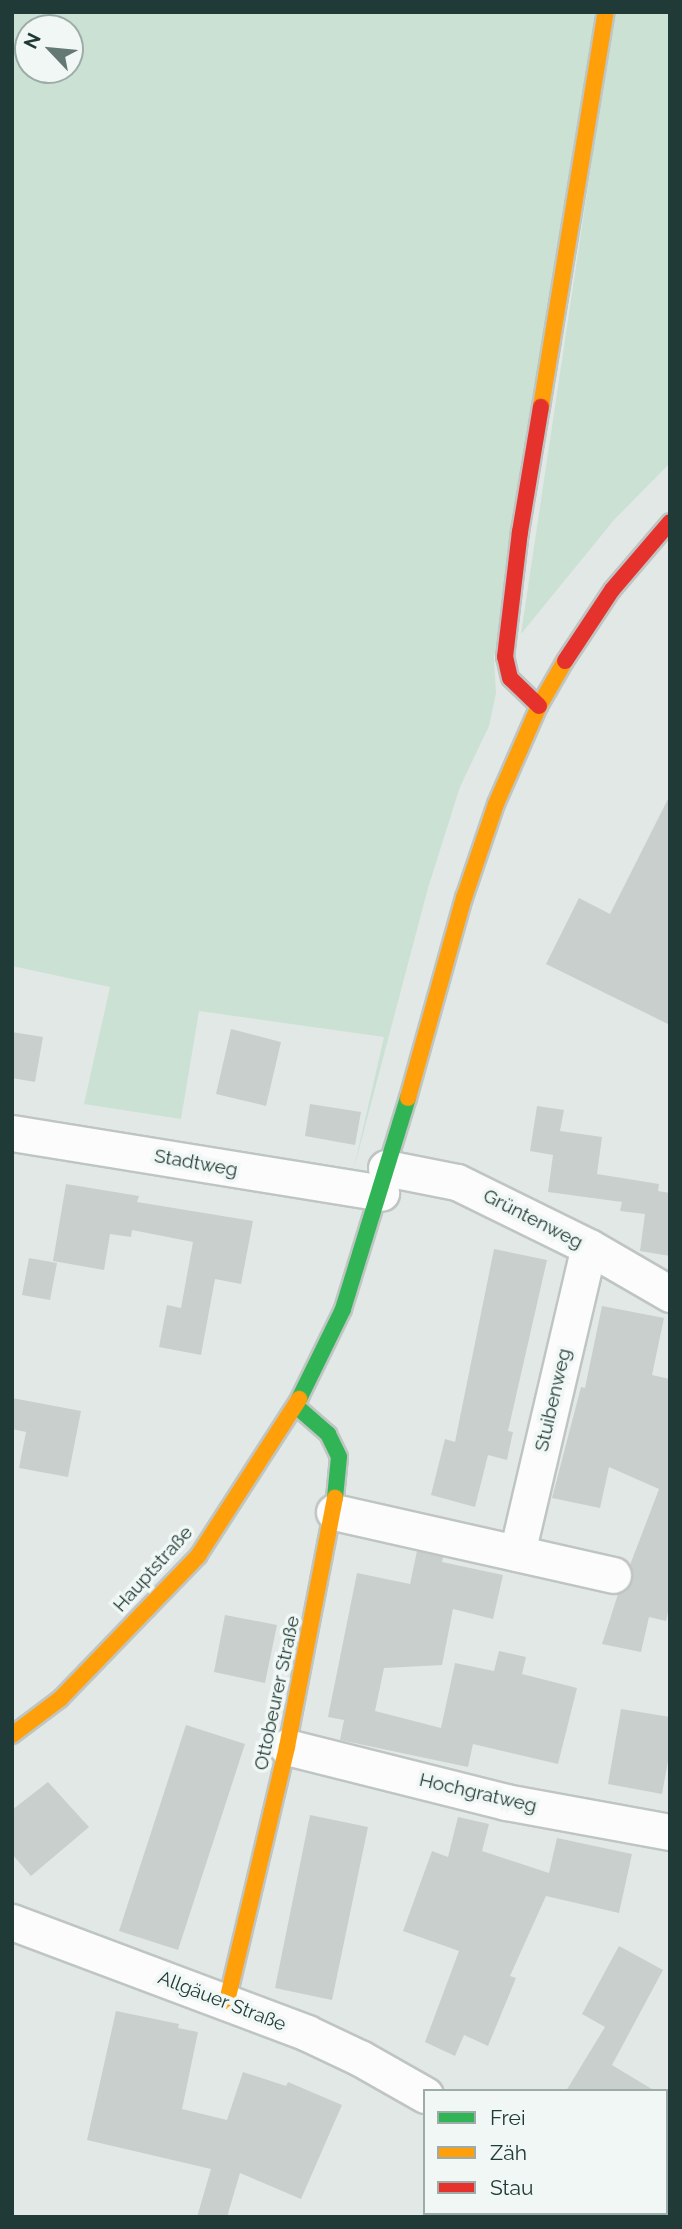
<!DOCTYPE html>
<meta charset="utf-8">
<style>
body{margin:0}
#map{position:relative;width:682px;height:2229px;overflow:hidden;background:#e2e8e6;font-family:Raleway,sans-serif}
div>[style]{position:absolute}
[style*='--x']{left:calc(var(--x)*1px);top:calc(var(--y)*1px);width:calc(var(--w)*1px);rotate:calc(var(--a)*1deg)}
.green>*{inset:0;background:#cbe1d4}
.building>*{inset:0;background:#c9cfcd}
.roads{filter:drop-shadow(2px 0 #bfc5c3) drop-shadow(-2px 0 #bfc5c3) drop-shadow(0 2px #bfc5c3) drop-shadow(0 -2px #bfc5c3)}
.street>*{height:35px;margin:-17.5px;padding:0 17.5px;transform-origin:17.5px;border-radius:17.5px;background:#fbfcfb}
.fast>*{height:16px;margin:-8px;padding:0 8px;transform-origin:8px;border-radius:8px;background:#30b455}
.slow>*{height:16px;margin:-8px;padding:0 8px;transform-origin:8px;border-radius:8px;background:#ff9f0a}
.jam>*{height:16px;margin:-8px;padding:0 8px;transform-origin:8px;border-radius:8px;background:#e5322d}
span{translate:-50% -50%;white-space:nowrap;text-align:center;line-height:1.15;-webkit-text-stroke:7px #f0f7f4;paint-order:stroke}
.street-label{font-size:19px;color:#203b37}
.frame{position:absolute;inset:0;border:14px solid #203b37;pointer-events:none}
.legend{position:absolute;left:423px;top:2089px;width:245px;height:126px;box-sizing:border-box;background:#f0f7f4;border:2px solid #9daca8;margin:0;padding:9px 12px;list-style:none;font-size:21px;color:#203b37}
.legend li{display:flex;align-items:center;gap:14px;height:35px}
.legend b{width:35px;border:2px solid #9daca8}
.north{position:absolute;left:14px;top:14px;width:70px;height:70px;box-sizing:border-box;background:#f0f7f4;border:2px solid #9daca8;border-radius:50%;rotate:296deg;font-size:19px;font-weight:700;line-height:28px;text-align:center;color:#203b37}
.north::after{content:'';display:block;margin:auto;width:24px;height:32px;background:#647874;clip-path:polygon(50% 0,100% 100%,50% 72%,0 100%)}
</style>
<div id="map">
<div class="green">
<div style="clip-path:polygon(evenodd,12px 12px,599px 12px,494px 658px,496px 693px,489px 726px,460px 787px,428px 888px,353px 1172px,384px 1037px,199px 1011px,181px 1119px,84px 1104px,110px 987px,12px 966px,12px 12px,28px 28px,70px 28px,70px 70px,28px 70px,28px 28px)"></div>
<div style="clip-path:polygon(614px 12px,670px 12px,670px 463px,614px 520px,521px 634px)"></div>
</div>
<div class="building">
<div style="clip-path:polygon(670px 795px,670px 1025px,546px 964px,579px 898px,610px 914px)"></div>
<div style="clip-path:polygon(231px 1029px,281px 1042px,266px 1106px,216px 1094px)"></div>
<div style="clip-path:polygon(12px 1032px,43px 1037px,35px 1082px,12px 1078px)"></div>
<div style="clip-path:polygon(310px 1104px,361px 1112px,355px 1145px,305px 1136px)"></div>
<div style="clip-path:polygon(537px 1106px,564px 1110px,560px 1131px,602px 1137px,597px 1174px,659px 1184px,658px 1191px,670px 1193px,670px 1256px,640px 1251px,645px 1214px,620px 1211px,622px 1202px,548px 1192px,553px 1155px,530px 1151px)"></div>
<div style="clip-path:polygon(66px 1184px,139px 1196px,137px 1202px,253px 1221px,241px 1284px,215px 1279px,201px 1355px,159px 1347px,167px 1305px,181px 1308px,193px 1242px,132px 1230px,131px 1237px,110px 1234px,104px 1270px,53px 1261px)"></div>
<div style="clip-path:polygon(494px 1249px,547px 1260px,508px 1431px,513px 1432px,507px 1460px,488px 1455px,475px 1507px,431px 1495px,445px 1439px,455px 1442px)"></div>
<div style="clip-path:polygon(29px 1258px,57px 1263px,50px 1300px,22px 1295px)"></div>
<div style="clip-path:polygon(602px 1306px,664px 1318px,652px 1375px,670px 1379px,670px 1603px,666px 1621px,649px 1617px,641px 1652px,602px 1644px,618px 1594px,627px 1589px,632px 1580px,630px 1565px,659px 1489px,609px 1467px,600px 1508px,552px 1498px,581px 1387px,585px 1388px)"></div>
<div style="clip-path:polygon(12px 1398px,81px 1411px,68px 1477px,19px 1468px,26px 1432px,12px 1429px)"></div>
<div style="clip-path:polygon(417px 1551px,443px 1557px,442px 1562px,503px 1575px,493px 1619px,453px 1609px,442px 1665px,384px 1668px,375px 1711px,441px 1728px,455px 1663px,494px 1671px,499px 1651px,526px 1657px,522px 1674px,577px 1688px,558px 1764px,473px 1744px,468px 1767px,340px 1740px,344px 1720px,328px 1717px,357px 1573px,410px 1584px)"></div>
<div style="clip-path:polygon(225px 1615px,277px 1625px,265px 1683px,214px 1672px)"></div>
<div style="clip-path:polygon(621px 1709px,670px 1717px,670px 1750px,662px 1794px,608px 1784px)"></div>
<div style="clip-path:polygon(186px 1725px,245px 1744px,178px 1950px,119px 1931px)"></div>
<div style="clip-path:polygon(48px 1782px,89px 1827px,31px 1876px,12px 1854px,12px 1810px)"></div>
<div style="clip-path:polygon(310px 1815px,368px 1827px,332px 2000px,275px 1988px)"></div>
<div style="clip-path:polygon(458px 1817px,489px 1824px,482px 1851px,549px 1873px,557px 1838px,632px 1854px,619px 1913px,546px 1896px,510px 1976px,516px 1978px,488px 2046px,464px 2035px,455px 2056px,425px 2042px,459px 1951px,403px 1931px,432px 1851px,448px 1857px)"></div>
<div style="clip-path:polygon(619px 1946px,663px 1970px,612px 2065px,655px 2091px,566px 2091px,605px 2027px,582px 2014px)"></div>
<div style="clip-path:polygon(116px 2011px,179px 2024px,178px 2028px,198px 2032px,182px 2109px,227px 2120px,243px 2072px,286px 2086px,288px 2082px,342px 2105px,301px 2199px,240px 2173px,227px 2217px,197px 2217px,211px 2169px,87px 2140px)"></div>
</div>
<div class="roads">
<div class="street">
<div style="--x:12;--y:1133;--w:374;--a:9.2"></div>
<div style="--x:386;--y:1168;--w:72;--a:11.2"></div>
<div style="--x:457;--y:1182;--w:147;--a:26.2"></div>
<div style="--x:589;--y:1247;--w:94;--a:30.1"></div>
<div style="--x:334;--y:1512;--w:286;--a:12.7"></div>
<div style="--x:517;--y:1553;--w:314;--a:-76.8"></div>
<div style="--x:287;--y:1747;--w:226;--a:14.1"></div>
<div style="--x:506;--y:1802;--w:167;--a:10.4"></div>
<div style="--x:12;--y:1922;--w:315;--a:20.6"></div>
<div style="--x:307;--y:2033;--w:59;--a:25.3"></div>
<div style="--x:360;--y:2058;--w:75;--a:29.6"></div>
<div style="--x:607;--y:2213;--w:6;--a:39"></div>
</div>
<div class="fast">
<div style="--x:299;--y:1399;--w:100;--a:-63.9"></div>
<div style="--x:343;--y:1309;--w:221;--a:-72.9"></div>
<div style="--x:296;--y:1406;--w:43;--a:41.2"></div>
<div style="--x:328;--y:1434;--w:25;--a:64"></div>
<div style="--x:339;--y:1457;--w:41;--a:95.6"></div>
</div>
<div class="slow">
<div style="--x:541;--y:407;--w:400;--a:-80.7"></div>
<div style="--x:408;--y:1098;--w:208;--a:-74.4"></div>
<div style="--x:464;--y:898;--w:99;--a:-71.2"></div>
<div style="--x:496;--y:804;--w:107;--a:-66.3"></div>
<div style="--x:539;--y:706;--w:52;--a:-60"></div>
<div style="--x:12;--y:1735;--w:60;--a:-36.9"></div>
<div style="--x:60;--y:1699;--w:199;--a:-46"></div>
<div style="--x:198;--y:1556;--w:187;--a:-57.2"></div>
<div style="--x:227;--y:2001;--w:261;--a:-76.7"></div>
<div style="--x:287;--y:1747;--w:254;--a:-79.1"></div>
</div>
<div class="jam">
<div style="--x:565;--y:661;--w:85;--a:-56.5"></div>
<div style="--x:612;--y:590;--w:89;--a:-49.5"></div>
<div style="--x:539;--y:706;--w:40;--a:-136"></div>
<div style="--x:510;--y:678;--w:22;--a:-103"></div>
<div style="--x:505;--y:657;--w:126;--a:-83.2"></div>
<div style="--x:520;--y:532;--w:127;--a:-80.5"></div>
</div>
</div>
<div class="street-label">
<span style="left:196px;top:1163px;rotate:10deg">Stadtweg</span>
<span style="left:533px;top:1219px;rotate:27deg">Grüntenweg</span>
<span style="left:553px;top:1400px;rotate:-77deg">Stuibenweg</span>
<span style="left:153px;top:1569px;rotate:-48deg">Hauptstraße</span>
<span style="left:277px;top:1693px;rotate:-78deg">Ottobeurer Straße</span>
<span style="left:478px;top:1793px;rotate:13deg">Hochgratweg</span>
<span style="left:222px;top:2001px;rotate:21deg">Allgäuer Straße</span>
</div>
<div class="frame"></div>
<ul class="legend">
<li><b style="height:9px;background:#30b455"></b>Frei</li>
<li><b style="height:9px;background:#ff9f0a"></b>Zäh</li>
<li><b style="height:9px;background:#e5322d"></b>Stau</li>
</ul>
<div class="north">N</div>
</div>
